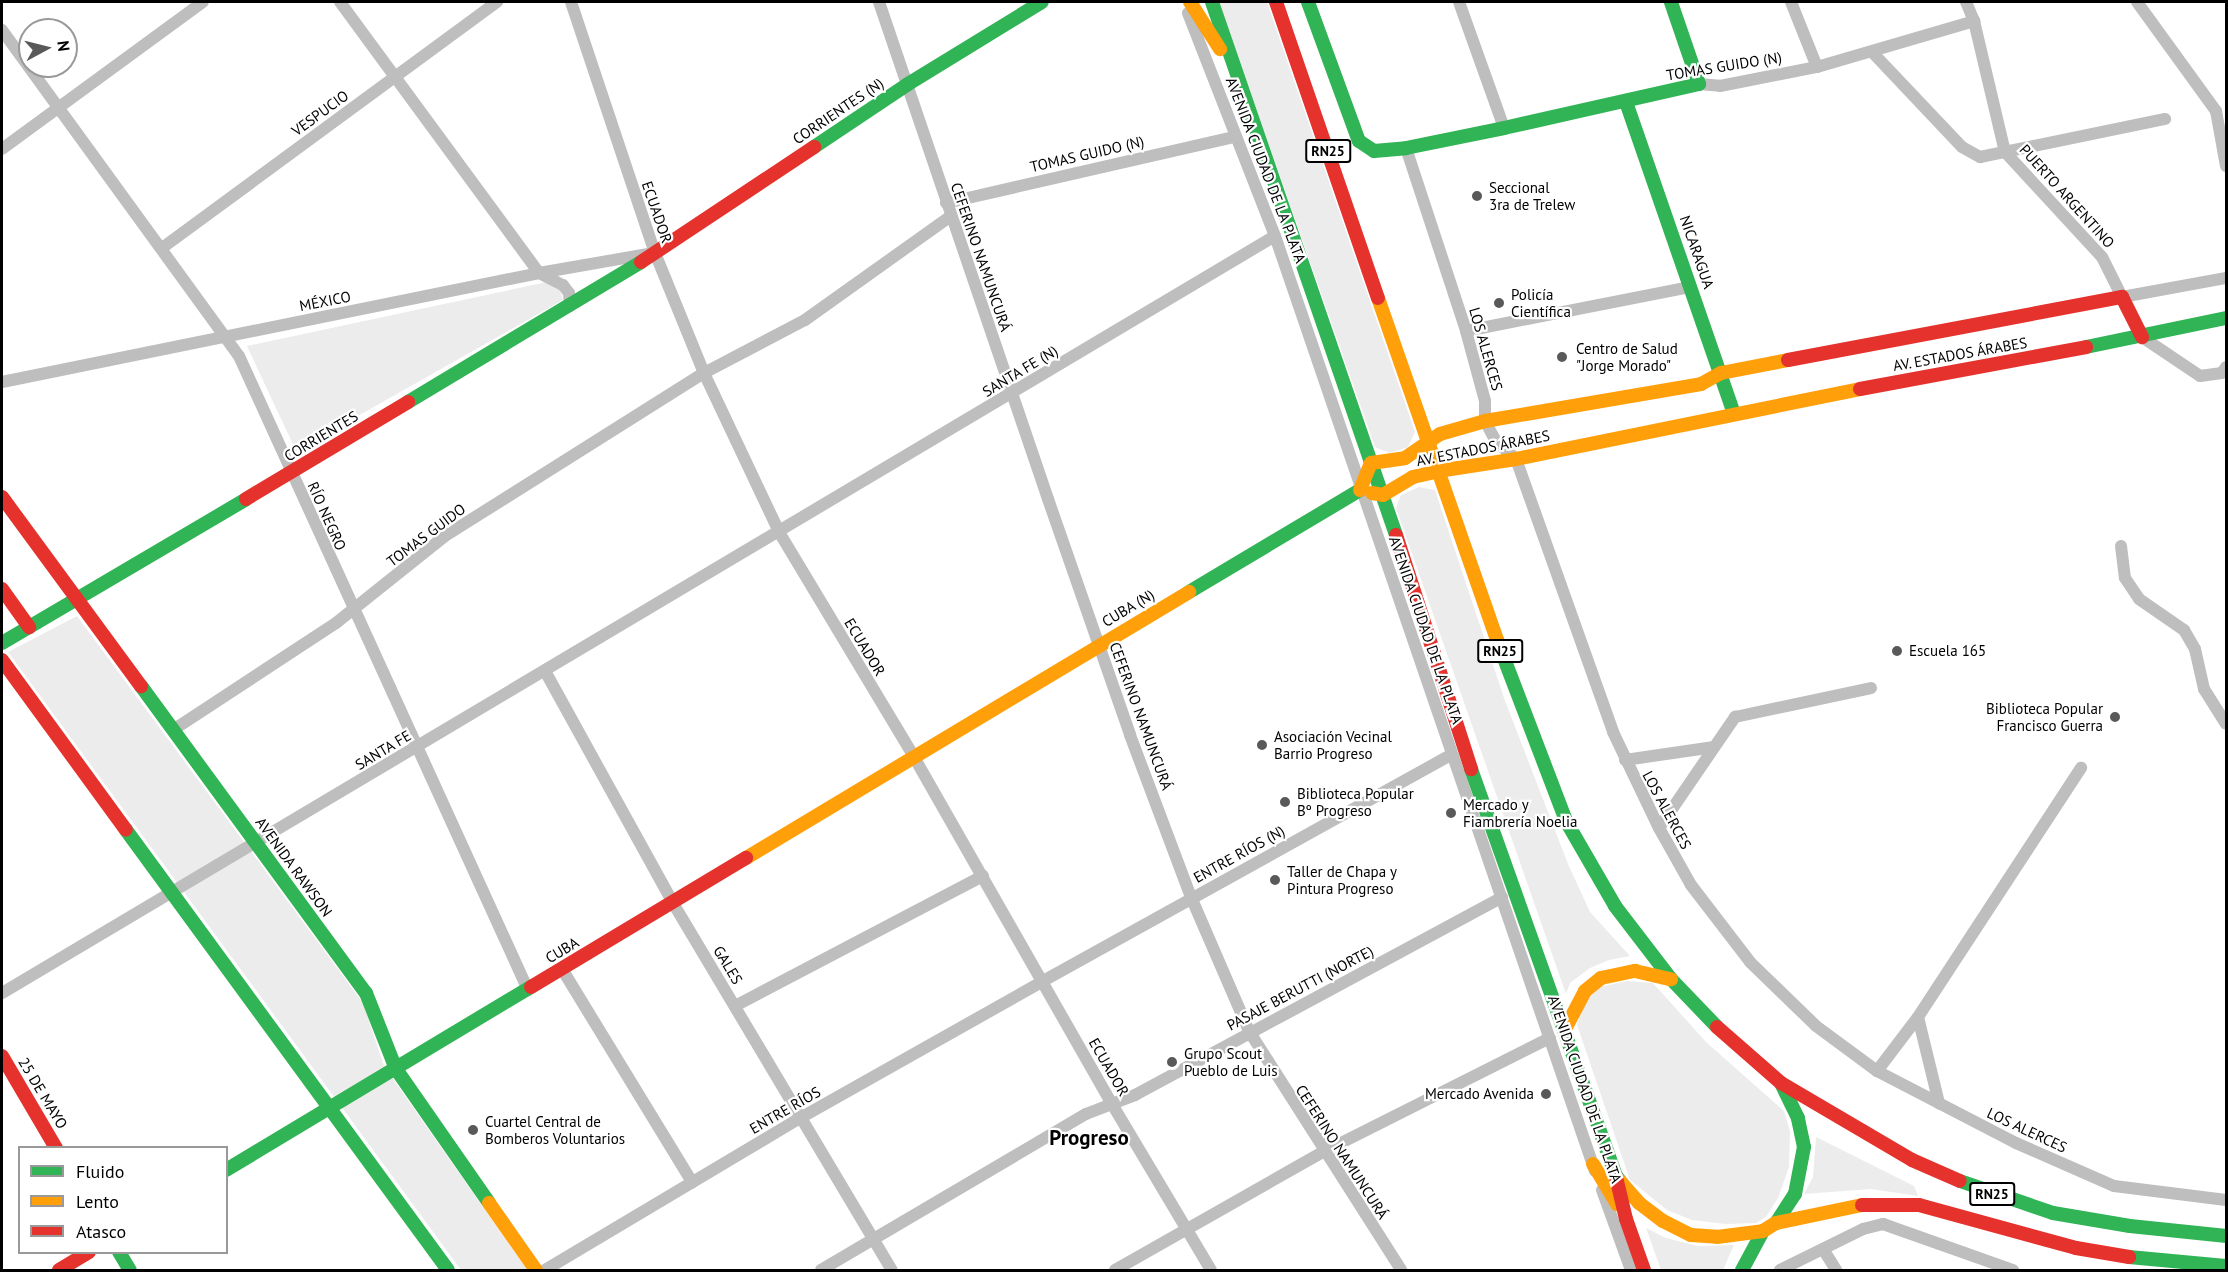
<!DOCTYPE html>
<meta charset="utf-8">
<style>
body{margin:0}
#map{position:relative;width:2228px;height:1272px;overflow:hidden;background:#fff;font-family:"PT Sans",sans-serif}
div>[style]{position:absolute}
[style*='--x']{left:calc(var(--x)*1px);top:calc(var(--y)*1px);width:calc(var(--w)*1px);rotate:calc(var(--a)*1deg)}
.green>*{inset:0;background:#ececec}
.street>*{height:12px;margin:-6px;padding:0 6px;transform-origin:6px;border-radius:6px;background:#bebebe}
.fast>*{height:14px;margin:-7px;padding:0 7px;transform-origin:7px;border-radius:7px;background:#30b455}
.slow>*{height:14px;margin:-7px;padding:0 7px;transform-origin:7px;border-radius:7px;background:#ff9f0a}
.jam>*{height:14px;margin:-7px;padding:0 7px;transform-origin:7px;border-radius:7px;background:#e5322d}
.dots>*{width:16px;height:16px;translate:-50% -50%;box-sizing:border-box;border:3px solid #fff;border-radius:50%}
span{translate:-50% -50%;white-space:nowrap;text-align:center;line-height:1.15;-webkit-text-stroke:4.5px #fff;paint-order:stroke}
.shield-label span{padding:2px 4px;background:#fff;border:2px solid;border-radius:4px;-webkit-text-stroke-width:0}
.shield-label{font-size:14px;color:#000;font-weight:700}
.street-label{font-size:15px;color:#000}
.poi-label{font-size:15px;color:#000}
.left{translate:0 -50%;text-align:left}
.right{translate:-100% -50%;text-align:right}
.district-label{font-size:21px;color:#000;font-weight:700}
.frame{position:absolute;inset:0;border:3px solid #000;pointer-events:none}
.legend{position:absolute;left:18px;top:1146px;width:210px;height:108px;box-sizing:border-box;background:#fff;border:2px solid #999;margin:0;padding:8px 10px;list-style:none;font-size:18px;color:#000}
.legend li{display:flex;align-items:center;gap:12px;height:30px}
.legend b{width:30px;border:2px solid #999}
.north{position:absolute;left:18px;top:18px;width:60px;height:60px;box-sizing:border-box;background:#fff;border:2px solid #999;border-radius:50%;rotate:83deg;font-size:16px;font-weight:700;line-height:24px;text-align:center;color:#000}
.north::after{content:'';display:block;margin:auto;width:21px;height:27px;background:#595959;clip-path:polygon(50% 0,100% 100%,50% 72%,0 100%)}
</style>
<div id="map">
<div class="green">
<div style="clip-path:polygon(1219px 2px,1267px 2px,1415px 432px,1408px 447px,1390px 453px,1375px 447px)"></div>
<div style="clip-path:polygon(547px 282px,560px 290px,563px 300px,296px 451px,247px 346px)"></div>
<div style="clip-path:polygon(1419px 487px,1435px 490px,1504px 698px,1568px 864px,1590px 912px,1630px 956px,1609px 960px,1590px 968px,1570px 983px,1566px 994px,1396px 508px,1401px 495px)"></div>
<div style="clip-path:polygon(77px 616px,363px 1003px,384px 1066px,527px 1270px,461px 1270px,8px 652px)"></div>
<div style="clip-path:polygon(1627px 981px,1653px 983px,1706px 1042px,1784px 1111px,1790px 1131px,1789px 1167px,1778px 1198px,1766px 1217px,1756px 1223px,1726px 1224px,1692px 1220px,1667px 1210px,1630px 1180px,1577px 1025px,1583px 1004px,1600px 987px)"></div>
<div style="clip-path:polygon(1816px 1137px,1914px 1186px,1918px 1196px,1871px 1189px,1804px 1194px,1813px 1177px)"></div>
<div style="clip-path:polygon(1646px 1228px,1666px 1238px,1698px 1246px,1734px 1245px,1723px 1270px,1661px 1270px)"></div>
</div>
<div class="street">
<div style="--x:340;--y:2;--w:336;--a:53.7"></div>
<div style="--x:539;--y:273;--w:27;--a:27"></div>
<div style="--x:563;--y:285;--w:10;--a:53"></div>
<div style="--x:569;--y:293;--w:13;--a:86"></div>
<div style="--x:571;--y:2;--w:265;--a:71.5"></div>
<div style="--x:655;--y:253;--w:130;--a:67.8"></div>
<div style="--x:704;--y:373;--w:176;--a:64.7"></div>
<div style="--x:779;--y:532;--w:262;--a:59"></div>
<div style="--x:914;--y:757;--w:400;--a:60.3"></div>
<div style="--x:1112;--y:1104;--w:193;--a:59.2"></div>
<div style="--x:879;--y:2;--w:525;--a:71.22"></div>
<div style="--x:1048;--y:499;--w:250;--a:70.8"></div>
<div style="--x:1130;--y:735;--w:173;--a:69.4"></div>
<div style="--x:1191;--y:897;--w:146;--a:66.6"></div>
<div style="--x:1249;--y:1031;--w:283;--a:57.5"></div>
<div style="--x:1459;--y:2;--w:134;--a:70.3"></div>
<div style="--x:1791;--y:2;--w:70;--a:68.2"></div>
<div style="--x:1966;--y:2;--w:21;--a:67"></div>
<div style="--x:1974;--y:21;--w:135;--a:76.7"></div>
<div style="--x:2005;--y:152;--w:143;--a:47.3"></div>
<div style="--x:2102;--y:257;--w:45;--a:63.4"></div>
<div style="--x:2122;--y:297;--w:106;--a:-10.4"></div>
<div style="--x:2137;--y:2;--w:135;--a:54.1"></div>
<div style="--x:2216;--y:111;--w:56;--a:79.7"></div>
<div style="--x:1188;--y:13;--w:239;--a:68.7"></div>
<div style="--x:1275;--y:236;--w:988;--a:71.11"></div>
<div style="--x:2;--y:30;--w:403;--a:54"></div>
<div style="--x:239;--y:356;--w:697;--a:65.49"></div>
<div style="--x:1873;--y:53;--w:129;--a:46.6"></div>
<div style="--x:1962;--y:147;--w:21;--a:29"></div>
<div style="--x:1980;--y:157;--w:189;--a:-11.6"></div>
<div style="--x:1699;--y:84;--w:21;--a:5"></div>
<div style="--x:1720;--y:86;--w:99;--a:-11.1"></div>
<div style="--x:1817;--y:67;--w:164;--a:-16.3"></div>
<div style="--x:1406;--y:148;--w:193;--a:71.8"></div>
<div style="--x:1466;--y:331;--w:73;--a:74.8"></div>
<div style="--x:1485;--y:401;--w:20;--a:90"></div>
<div style="--x:1485;--y:421;--w:24;--a:62"></div>
<div style="--x:1496;--y:442;--w:26;--a:40"></div>
<div style="--x:1516;--y:459;--w:290;--a:70.4"></div>
<div style="--x:1613;--y:732;--w:106;--a:64.4"></div>
<div style="--x:1659;--y:828;--w:65;--a:60.7"></div>
<div style="--x:1691;--y:885;--w:97;--a:52.5"></div>
<div style="--x:1750;--y:962;--w:92;--a:44.1"></div>
<div style="--x:1816;--y:1026;--w:76;--a:36.4"></div>
<div style="--x:1877;--y:1071;--w:157;--a:27.4"></div>
<div style="--x:2016;--y:1143;--w:107;--a:23.7"></div>
<div style="--x:2114;--y:1186;--w:113;--a:7.1"></div>
<div style="--x:2;--y:149;--w:249;--a:-36.2"></div>
<div style="--x:946;--y:203;--w:296;--a:-12.9"></div>
<div style="--x:162;--y:248;--w:416;--a:-36.3"></div>
<div style="--x:1466;--y:331;--w:229;--a:-11.1"></div>
<div style="--x:2142;--y:337;--w:70;--a:33.9"></div>
<div style="--x:2200;--y:376;--w:22;--a:-8"></div>
<div style="--x:2222;--y:373;--w:7;--a:-56"></div>
<div style="--x:2;--y:382;--w:548;--a:-11.47"></div>
<div style="--x:539;--y:273;--w:111;--a:-9.9"></div>
<div style="--x:2121;--y:546;--w:32;--a:83"></div>
<div style="--x:2125;--y:578;--w:25;--a:56"></div>
<div style="--x:2139;--y:599;--w:55;--a:34.6"></div>
<div style="--x:2184;--y:630;--w:22;--a:60"></div>
<div style="--x:2195;--y:649;--w:41;--a:77.3"></div>
<div style="--x:2204;--y:689;--w:41;--a:57.8"></div>
<div style="--x:545;--y:671;--w:265;--a:61.1"></div>
<div style="--x:673;--y:903;--w:427;--a:59.2"></div>
<div style="--x:173;--y:730;--w:195;--a:-33.3"></div>
<div style="--x:336;--y:623;--w:139;--a:-38.6"></div>
<div style="--x:445;--y:536;--w:306;--a:-32.2"></div>
<div style="--x:704;--y:373;--w:114;--a:-27.7"></div>
<div style="--x:805;--y:320;--w:179;--a:-35.5"></div>
<div style="--x:1625;--y:760;--w:90;--a:-8.3"></div>
<div style="--x:1659;--y:828;--w:135;--a:-55.6"></div>
<div style="--x:1735;--y:717;--w:139;--a:-12"></div>
<div style="--x:562;--y:969;--w:250;--a:58.6"></div>
<div style="--x:2;--y:993;--w:1481;--a:-30.74"></div>
<div style="--x:735;--y:1006;--w:280;--a:-27.7"></div>
<div style="--x:1918;--y:1017;--w:89;--a:76.3"></div>
<div style="--x:1877;--y:1071;--w:68;--a:-52.8"></div>
<div style="--x:1918;--y:1017;--w:298;--a:-56.8"></div>
<div style="--x:1602;--y:1190;--w:85;--a:70.1"></div>
<div style="--x:1823;--y:1249;--w:25;--a:58"></div>
<div style="--x:545;--y:1270;--w:299;--a:-30.8"></div>
<div style="--x:802;--y:1117;--w:277;--a:-29.4"></div>
<div style="--x:1043;--y:981;--w:466;--a:-29"></div>
<div style="--x:821;--y:1270;--w:308;--a:-30.5"></div>
<div style="--x:1086;--y:1114;--w:53;--a:-21.2"></div>
<div style="--x:1135;--y:1095;--w:417;--a:-28.3"></div>
<div style="--x:1115;--y:1270;--w:239;--a:-29.6"></div>
<div style="--x:1323;--y:1152;--w:254;--a:-26.7"></div>
<div style="--x:1780;--y:1270;--w:93;--a:-26.3"></div>
<div style="--x:1863;--y:1229;--w:21;--a:-14"></div>
<div style="--x:1883;--y:1224;--w:138;--a:19.5"></div>
</div>
<div class="fast">
<div style="--x:1212;--y:2;--w:564;--a:70.95"></div>
<div style="--x:1308;--y:2;--w:148;--a:69.9"></div>
<div style="--x:1359;--y:141;--w:18;--a:34"></div>
<div style="--x:1374;--y:151;--w:32;--a:-5"></div>
<div style="--x:1406;--y:148;--w:100;--a:-11.5"></div>
<div style="--x:1504;--y:128;--w:200;--a:-12.7"></div>
<div style="--x:1699;--y:84;--w:87;--a:-108.9"></div>
<div style="--x:1626;--y:102;--w:330;--a:70.9"></div>
<div style="--x:814;--y:147;--w:113;--a:-33.8"></div>
<div style="--x:908;--y:84;--w:157;--a:-31.5"></div>
<div style="--x:2086;--y:347;--w:143;--a:-11.7"></div>
<div style="--x:408;--y:402;--w:272;--a:-31"></div>
<div style="--x:1189;--y:592;--w:199;--a:-30.8"></div>
<div style="--x:1497;--y:640;--w:194;--a:69.1"></div>
<div style="--x:1566;--y:821;--w:98;--a:60"></div>
<div style="--x:1615;--y:906;--w:92;--a:52.5"></div>
<div style="--x:1671;--y:979;--w:66;--a:46.2"></div>
<div style="--x:2;--y:643;--w:283;--a:-30.5"></div>
<div style="--x:141;--y:686;--w:381;--a:53.8"></div>
<div style="--x:366;--y:993;--w:82;--a:68.5"></div>
<div style="--x:396;--y:1069;--w:163;--a:55.2"></div>
<div style="--x:1471;--y:769;--w:432;--a:70.4"></div>
<div style="--x:1616;--y:1176;--w:6;--a:51"></div>
<div style="--x:126;--y:830;--w:545;--a:53.8"></div>
<div style="--x:226;--y:1170;--w:356;--a:-31"></div>
<div style="--x:1960;--y:1181;--w:98;--a:19"></div>
<div style="--x:2053;--y:1213;--w:78;--a:9.6"></div>
<div style="--x:2130;--y:1226;--w:97;--a:5.9"></div>
<div style="--x:1776;--y:1223;--w:35;--a:-57"></div>
<div style="--x:1795;--y:1194;--w:48;--a:-79.2"></div>
<div style="--x:1804;--y:1147;--w:30;--a:-102"></div>
<div style="--x:1798;--y:1118;--w:39;--a:-116"></div>
<div style="--x:119;--y:1252;--w:21;--a:59"></div>
<div style="--x:2129;--y:1257;--w:97;--a:5.3"></div>
<div style="--x:1742;--y:1270;--w:44;--a:-61.7"></div>
</div>
<div class="slow">
<div style="--x:1190;--y:2;--w:56;--a:57.4"></div>
<div style="--x:1378;--y:298;--w:362;--a:70.8"></div>
<div style="--x:1360;--y:490;--w:29;--a:-68"></div>
<div style="--x:1371;--y:463;--w:34;--a:-8"></div>
<div style="--x:1405;--y:458;--w:42;--a:-34.4"></div>
<div style="--x:1440;--y:434;--w:47;--a:-16.1"></div>
<div style="--x:1485;--y:421;--w:219;--a:-9.7"></div>
<div style="--x:1701;--y:384;--w:23;--a:-29"></div>
<div style="--x:1721;--y:373;--w:68;--a:-11"></div>
<div style="--x:1372;--y:493;--w:11;--a:10"></div>
<div style="--x:1383;--y:495;--w:35;--a:-31"></div>
<div style="--x:1413;--y:477;--w:26;--a:-13"></div>
<div style="--x:1438;--y:471;--w:79;--a:-8.7"></div>
<div style="--x:1516;--y:459;--w:351;--a:-11.5"></div>
<div style="--x:746;--y:858;--w:517;--a:-30.98"></div>
<div style="--x:1564;--y:1031;--w:45;--a:-62.3"></div>
<div style="--x:1585;--y:991;--w:21;--a:-39"></div>
<div style="--x:1601;--y:978;--w:35;--a:-12"></div>
<div style="--x:1635;--y:971;--w:37;--a:13"></div>
<div style="--x:1593;--y:1164;--w:47;--a:59"></div>
<div style="--x:1620;--y:1181;--w:29;--a:49"></div>
<div style="--x:1639;--y:1203;--w:30;--a:37"></div>
<div style="--x:1663;--y:1221;--w:31;--a:27"></div>
<div style="--x:1691;--y:1235;--w:26;--a:4"></div>
<div style="--x:1717;--y:1237;--w:46;--a:-7.4"></div>
<div style="--x:1763;--y:1231;--w:15;--a:-32"></div>
<div style="--x:1776;--y:1223;--w:88;--a:-11.8"></div>
<div style="--x:489;--y:1203;--w:82;--a:55"></div>
</div>
<div class="jam">
<div style="--x:1276;--y:2;--w:313;--a:71"></div>
<div style="--x:641;--y:262;--w:208;--a:-33.6"></div>
<div style="--x:1788;--y:360;--w:340;--a:-10.7"></div>
<div style="--x:2122;--y:297;--w:45;--a:63.4"></div>
<div style="--x:1860;--y:389;--w:230;--a:-10.5"></div>
<div style="--x:2;--y:497;--w:235;--a:53.7"></div>
<div style="--x:246;--y:499;--w:189;--a:-30.9"></div>
<div style="--x:1396;--y:535;--w:246;--a:72.2"></div>
<div style="--x:2;--y:589;--w:47;--a:54.6"></div>
<div style="--x:2;--y:660;--w:210;--a:53.9"></div>
<div style="--x:531;--y:987;--w:251;--a:-31"></div>
<div style="--x:1717;--y:1027;--w:85;--a:41.2"></div>
<div style="--x:1781;--y:1083;--w:152;--a:30.4"></div>
<div style="--x:1912;--y:1160;--w:52;--a:23.6"></div>
<div style="--x:2;--y:1056;--w:107;--a:59.6"></div>
<div style="--x:1616;--y:1177;--w:43;--a:76.6"></div>
<div style="--x:1626;--y:1219;--w:54;--a:70.6"></div>
<div style="--x:1862;--y:1205;--w:57;--a:0"></div>
<div style="--x:1919;--y:1205;--w:163;--a:15.3"></div>
<div style="--x:2076;--y:1248;--w:54;--a:9.6"></div>
<div style="--x:59;--y:1270;--w:35;--a:-31"></div>
</div>
<div class="dots">
<div style="left:1477px;top:196px;background:#595959"></div>
<div style="left:1499px;top:303px;background:#595959"></div>
<div style="left:1562px;top:357px;background:#595959"></div>
<div style="left:1897px;top:651px;background:#595959"></div>
<div style="left:2115px;top:717px;background:#595959"></div>
<div style="left:1262px;top:745px;background:#595959"></div>
<div style="left:1285px;top:802px;background:#595959"></div>
<div style="left:1451px;top:813px;background:#595959"></div>
<div style="left:1275px;top:880px;background:#595959"></div>
<div style="left:1172px;top:1062px;background:#595959"></div>
<div style="left:1546px;top:1094px;background:#595959"></div>
<div style="left:473px;top:1130px;background:#595959"></div>
</div>
<div class="shield-label">
<span style="left:1328px;top:151px">RN25</span>
<span style="left:1500px;top:651px">RN25</span>
<span style="left:1992px;top:1194px">RN25</span>
</div>
<div class="street-label">
<span style="left:1724px;top:66px;rotate:-9deg">TOMAS GUIDO (N)</span>
<span style="left:838px;top:111px;rotate:-34deg">CORRIENTES (N)</span>
<span style="left:320px;top:113px;rotate:-36deg">VESPUCIO</span>
<span style="left:1087px;top:154px;rotate:-13deg">TOMAS GUIDO (N)</span>
<span style="left:1266px;top:170px;rotate:69deg">AVENIDA CIUDAD DE LA PLATA</span>
<span style="left:2067px;top:196px;rotate:48deg">PUERTO ARGENTINO</span>
<span style="left:657px;top:212px;rotate:71deg">ECUADOR</span>
<span style="left:1697px;top:252px;rotate:71deg">NICARAGUA</span>
<span style="left:981px;top:257px;rotate:71deg">CEFERINO NAMUNCURÁ</span>
<span style="left:325px;top:301px;rotate:-11deg">MÉXICO</span>
<span style="left:1486px;top:349px;rotate:74deg">LOS ALERCES</span>
<span style="left:1960px;top:354px;rotate:-10deg">AV. ESTADOS ÁRABES</span>
<span style="left:1020px;top:371px;rotate:-31deg">SANTA FE (N)</span>
<span style="left:321px;top:436px;rotate:-31deg">CORRIENTES</span>
<span style="left:1483px;top:448px;rotate:-11deg">AV. ESTADOS ÁRABES</span>
<span style="left:327px;top:516px;rotate:66deg">RÍO NEGRO</span>
<span style="left:426px;top:535px;rotate:-37deg">TOMAS GUIDO</span>
<span style="left:1128px;top:608px;rotate:-31deg">CUBA (N)</span>
<span style="left:1426px;top:630px;rotate:71deg">AVENIDA CIUDAD DE LA PLATA</span>
<span style="left:865px;top:647px;rotate:59deg">ECUADOR</span>
<span style="left:1141px;top:716px;rotate:70deg">CEFERINO NAMUNCURÁ</span>
<span style="left:383px;top:750px;rotate:-31deg">SANTA FE</span>
<span style="left:1667px;top:810px;rotate:62deg">LOS ALERCES</span>
<span style="left:1239px;top:854px;rotate:-29deg">ENTRE RÍOS (N)</span>
<span style="left:294px;top:867px;rotate:54deg">AVENIDA RAWSON</span>
<span style="left:562px;top:950px;rotate:-31deg">CUBA</span>
<span style="left:728px;top:965px;rotate:59deg">GALES</span>
<span style="left:1300px;top:988px;rotate:-28deg">PASAJE BERUTTI (NORTE)</span>
<span style="left:1109px;top:1067px;rotate:60deg">ECUADOR</span>
<span style="left:1585px;top:1089px;rotate:71deg">AVENIDA CIUDAD DE LA PLATA</span>
<span style="left:43px;top:1093px;rotate:59deg">25 DE MAYO</span>
<span style="left:785px;top:1110px;rotate:-30deg">ENTRE RÍOS</span>
<span style="left:2027px;top:1130px;rotate:25deg">LOS ALERCES</span>
<span style="left:1342px;top:1152px;rotate:57deg">CEFERINO NAMUNCURÁ</span>
</div>
<div class="poi-label">
<span class="left" style="left:1489px;top:196px">Seccional<br>3ra de Trelew</span>
<span class="left" style="left:1511px;top:303px">Policía<br>Científica</span>
<span class="left" style="left:1576px;top:357px">Centro de Salud<br>"Jorge Morado"</span>
<span class="left" style="left:1909px;top:651px">Escuela 165</span>
<span class="right" style="left:2103px;top:717px">Biblioteca Popular<br>Francisco Guerra</span>
<span class="left" style="left:1274px;top:745px">Asociación Vecinal<br>Barrio Progreso</span>
<span class="left" style="left:1297px;top:802px">Biblioteca Popular<br>Bº Progreso</span>
<span class="left" style="left:1463px;top:813px">Mercado y<br>Fiambrería Noelia</span>
<span class="left" style="left:1287px;top:880px">Taller de Chapa y<br>Pintura Progreso</span>
<span class="left" style="left:1184px;top:1062px">Grupo Scout<br>Pueblo de Luis</span>
<span class="right" style="left:1534px;top:1094px">Mercado Avenida</span>
<span class="left" style="left:485px;top:1130px">Cuartel Central de<br>Bomberos Voluntarios</span>
</div>
<div class="district-label">
<span style="left:1089px;top:1138px">Progreso</span>
</div>
<div class="frame"></div>
<ul class="legend">
<li><b style="height:8px;background:#30b455"></b>Fluido</li>
<li><b style="height:8px;background:#ff9f0a"></b>Lento</li>
<li><b style="height:8px;background:#e5322d"></b>Atasco</li>
</ul>
<div class="north">N</div>
</div>
